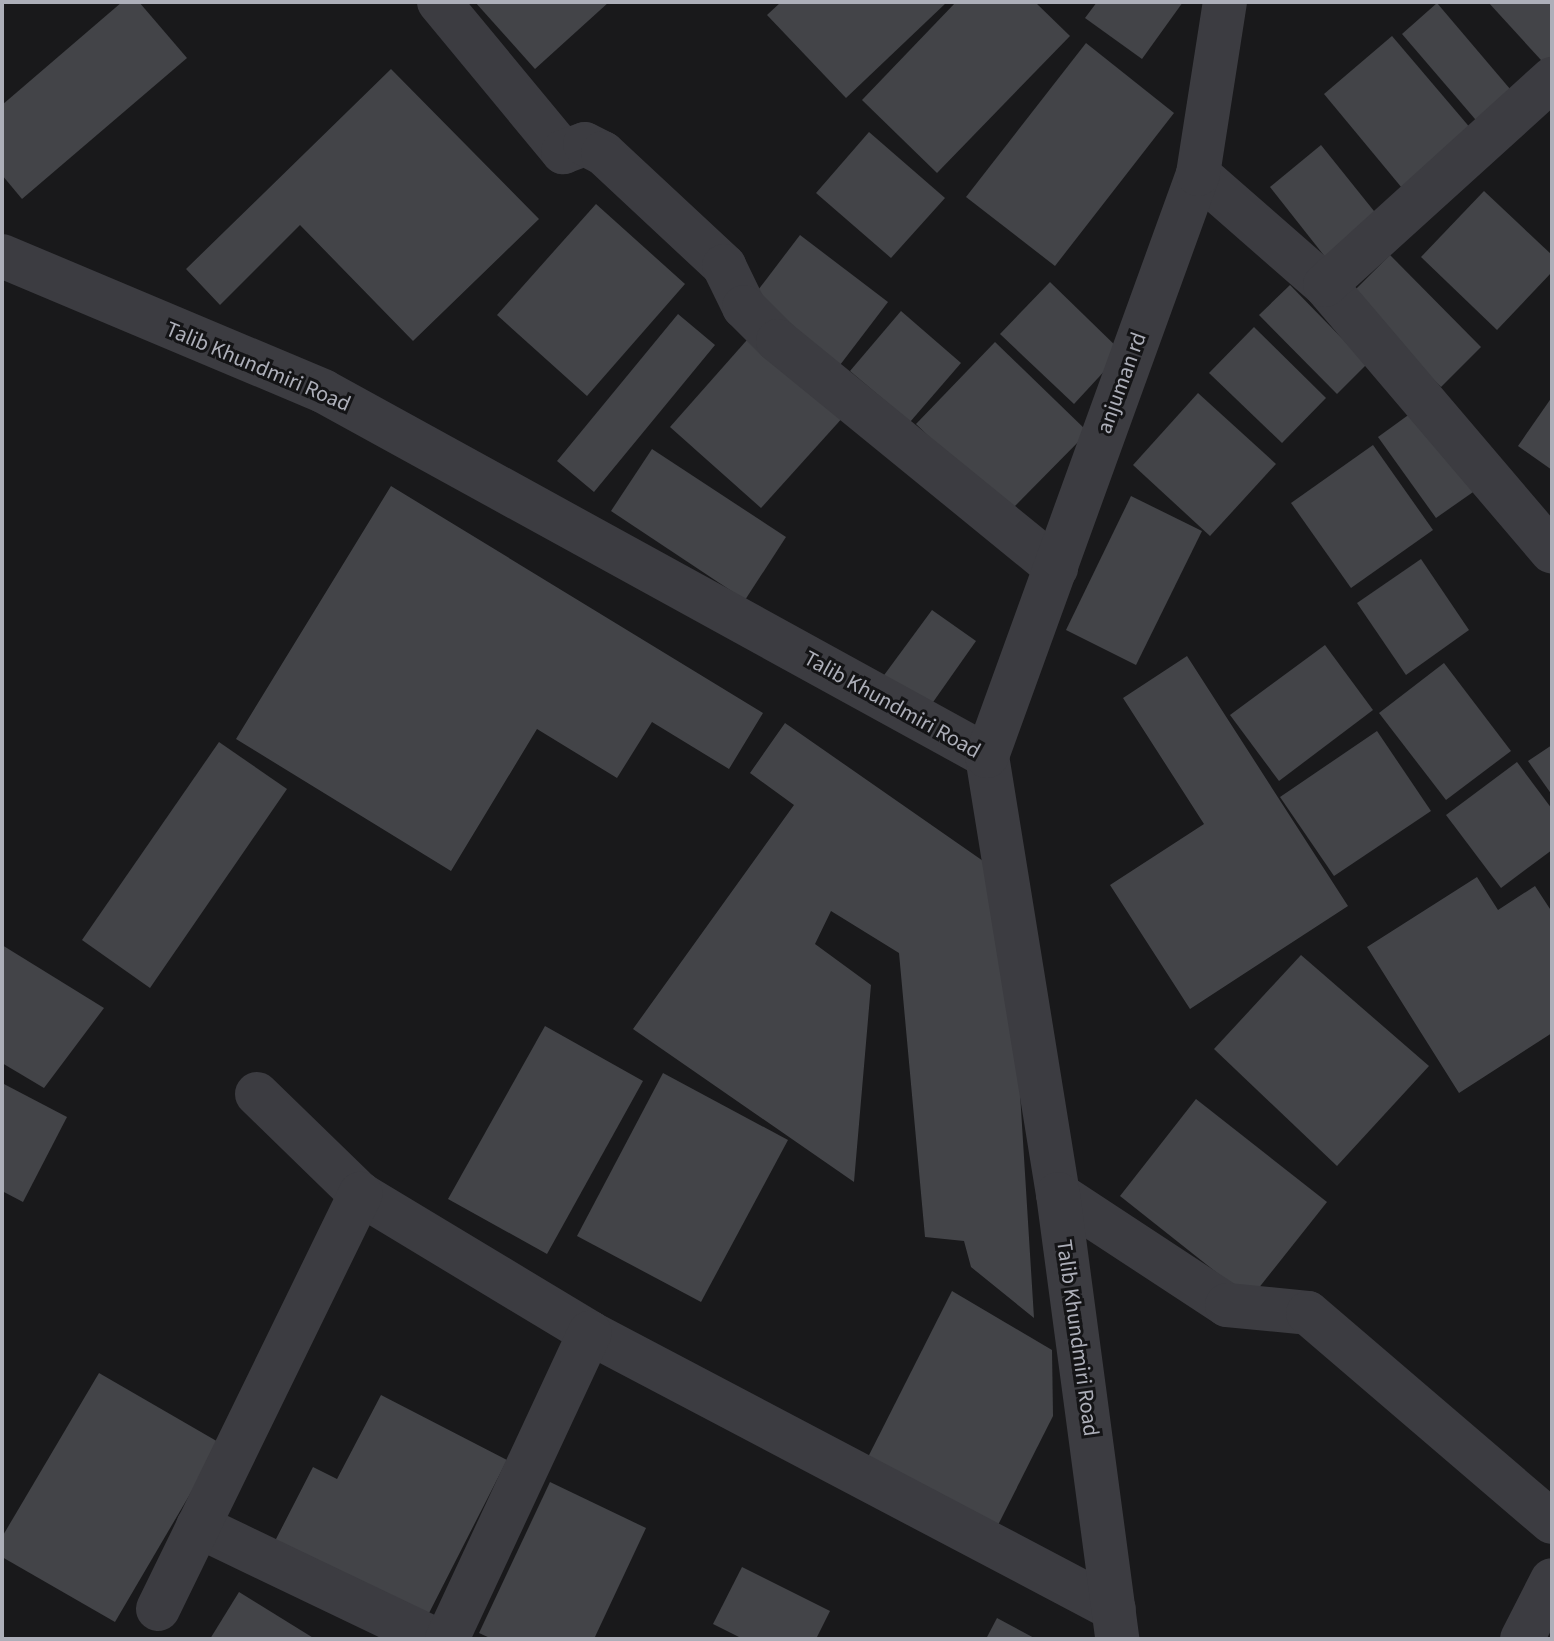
<!DOCTYPE html>
<style>
body{margin:0}
#map{position:relative;width:1554px;height:1641px;overflow:hidden;background:#19191b;font-family:"Source Sans 3",sans-serif}
div>[style]{position:absolute}
[style*='--x']{left:calc(var(--x)*1px);top:calc(var(--y)*1px);width:calc(var(--w)*1px);rotate:calc(var(--a)*1deg)}
.building>*{inset:0;background:#434448}
.minor>*{height:44px;margin:-22px;padding:0 22px;transform-origin:22px;border-radius:22px;background:#3c3c41}
.tertiary>*{height:44px;margin:-22px;padding:0 22px;transform-origin:22px;border-radius:22px;background:#3c3c41}
span{translate:-50% -50%;white-space:nowrap;text-align:center;line-height:1.15;-webkit-text-stroke:6px #141416;paint-order:stroke}
.street-label{font-size:22px;color:#adafb9}
.frame{position:absolute;inset:0;border:4px solid #adafb9;pointer-events:none}
</style>
<div id="map">
<div class="building">
<div style="clip-path:polygon(122px 2px,139px 2px,187px 58px,22px 199px,2px 175px,2px 105px)"></div>
<div style="clip-path:polygon(475px 2px,609px 2px,535px 69px)"></div>
<div style="clip-path:polygon(781px 2px,947px 2px,846px 98px,767px 15px)"></div>
<div style="clip-path:polygon(956px 2px,1035px 2px,1070px 36px,937px 173px,862px 100px)"></div>
<div style="clip-path:polygon(1097px 2px,1183px 2px,1142px 59px,1085px 18px)"></div>
<div style="clip-path:polygon(1488px 2px,1552px 2px,1552px 72px)"></div>
<div style="clip-path:polygon(1437px 3px,1516px 96px,1481px 126px,1402px 34px)"></div>
<div style="clip-path:polygon(1392px 36px,1472px 130px,1402px 188px,1324px 94px)"></div>
<div style="clip-path:polygon(1086px 43px,1174px 113px,1055px 266px,966px 197px)"></div>
<div style="clip-path:polygon(391px 69px,539px 219px,413px 341px,300px 225px,220px 305px,186px 269px)"></div>
<div style="clip-path:polygon(869px 132px,945px 198px,891px 258px,816px 193px)"></div>
<div style="clip-path:polygon(1321px 145px,1378px 216px,1326px 258px,1270px 187px)"></div>
<div style="clip-path:polygon(1484px 191px,1552px 255px,1552px 272px,1497px 330px,1421px 257px)"></div>
<div style="clip-path:polygon(596px 204px,685px 284px,587px 396px,497px 315px)"></div>
<div style="clip-path:polygon(800px 235px,888px 302px,840px 365px,752px 298px)"></div>
<div style="clip-path:polygon(1390px 255px,1481px 347px,1441px 387px,1349px 296px)"></div>
<div style="clip-path:polygon(1050px 282px,1122px 352px,1074px 404px,1000px 334px)"></div>
<div style="clip-path:polygon(1290px 285px,1367px 364px,1337px 394px,1259px 315px)"></div>
<div style="clip-path:polygon(901px 311px,961px 363px,910px 422px,850px 371px)"></div>
<div style="clip-path:polygon(678px 314px,715px 345px,594px 492px,557px 461px)"></div>
<div style="clip-path:polygon(1254px 327px,1326px 398px,1282px 443px,1209px 373px)"></div>
<div style="clip-path:polygon(754px 332px,845px 415px,761px 508px,670px 427px)"></div>
<div style="clip-path:polygon(995px 342px,1088px 432px,1008px 513px,916px 424px)"></div>
<div style="clip-path:polygon(1198px 393px,1276px 464px,1210px 536px,1133px 465px)"></div>
<div style="clip-path:polygon(1552px 397px,1552px 470px,1518px 446px)"></div>
<div style="clip-path:polygon(1418px 408px,1476px 490px,1436px 518px,1378px 437px)"></div>
<div style="clip-path:polygon(1373px 445px,1433px 530px,1351px 588px,1291px 503px)"></div>
<div style="clip-path:polygon(652px 449px,786px 537px,745px 600px,611px 511px)"></div>
<div style="clip-path:polygon(391px 486px,763px 713px,729px 769px,652px 722px,617px 778px,537px 729px,451px 871px,236px 739px)"></div>
<div style="clip-path:polygon(1131px 496px,1202px 531px,1136px 665px,1066px 630px)"></div>
<div style="clip-path:polygon(1421px 559px,1469px 630px,1406px 675px,1357px 603px)"></div>
<div style="clip-path:polygon(932px 610px,976px 641px,924px 715px,879px 682px)"></div>
<div style="clip-path:polygon(1325px 645px,1373px 710px,1279px 781px,1230px 715px)"></div>
<div style="clip-path:polygon(1187px 656px,1348px 906px,1190px 1009px,1110px 885px,1204px 824px,1123px 698px)"></div>
<div style="clip-path:polygon(1444px 663px,1511px 751px,1446px 800px,1379px 713px)"></div>
<div style="clip-path:polygon(785px 723px,986px 863px,1010px 932px,1034px 1318px,971px 1267px,964px 1241px,925px 1237px,899px 953px,831px 911px,815px 944px,871px 985px,854px 1182px,633px 1029px,794px 805px,750px 773px)"></div>
<div style="clip-path:polygon(1377px 731px,1431px 811px,1334px 876px,1280px 797px)"></div>
<div style="clip-path:polygon(219px 742px,287px 789px,150px 988px,82px 940px)"></div>
<div style="clip-path:polygon(1552px 745px,1552px 795px,1528px 761px)"></div>
<div style="clip-path:polygon(1517px 762px,1552px 809px,1552px 850px,1501px 888px,1446px 815px)"></div>
<div style="clip-path:polygon(1477px 877px,1498px 910px,1535px 886px,1552px 912px,1552px 1033px,1459px 1093px,1367px 947px)"></div>
<div style="clip-path:polygon(2px 945px,104px 1008px,44px 1088px,2px 1063px)"></div>
<div style="clip-path:polygon(1301px 955px,1429px 1066px,1337px 1166px,1214px 1049px)"></div>
<div style="clip-path:polygon(545px 1026px,643px 1081px,547px 1254px,448px 1199px)"></div>
<div style="clip-path:polygon(663px 1073px,788px 1140px,701px 1302px,577px 1236px)"></div>
<div style="clip-path:polygon(2px 1083px,67px 1117px,23px 1202px,2px 1191px)"></div>
<div style="clip-path:polygon(1196px 1099px,1327px 1202px,1250px 1299px,1120px 1196px)"></div>
<div style="clip-path:polygon(952px 1291px,1052px 1350px,1053px 1416px,996px 1529px,865px 1463px)"></div>
<div style="clip-path:polygon(99px 1373px,220px 1443px,115px 1622px,2px 1557px,2px 1537px)"></div>
<div style="clip-path:polygon(381px 1395px,507px 1460px,426px 1619px,275px 1541px,313px 1467px,337px 1479px)"></div>
<div style="clip-path:polygon(550px 1482px,646px 1528px,594px 1639px,492px 1639px,479px 1633px)"></div>
<div style="clip-path:polygon(742px 1567px,830px 1611px,816px 1639px,743px 1639px,713px 1624px)"></div>
<div style="clip-path:polygon(239px 1592px,315px 1639px,210px 1639px)"></div>
<div style="clip-path:polygon(997px 1618px,1036px 1639px,986px 1639px)"></div>
</div>
<div class="minor">
<div style="--x:439;--y:2;--w:195;--a:50.4"></div>
<div style="--x:563;--y:152;--w:23;--a:-20"></div>
<div style="--x:585;--y:144;--w:20;--a:27"></div>
<div style="--x:603;--y:153;--w:166;--a:43"></div>
<div style="--x:724;--y:266;--w:46;--a:64"></div>
<div style="--x:744;--y:307;--w:48;--a:45"></div>
<div style="--x:778;--y:341;--w:359;--a:39.2"></div>
<div style="--x:1198;--y:174;--w:169;--a:41.2"></div>
<div style="--x:1325;--y:285;--w:350;--a:49.6"></div>
<div style="--x:1325;--y:285;--w:307;--a:-42.2"></div>
<div style="--x:257;--y:1094;--w:144;--a:44.2"></div>
<div style="--x:360;--y:1194;--w:269;--a:31.1"></div>
<div style="--x:590;--y:1333;--w:592;--a:27.78"></div>
<div style="--x:1058;--y:1194;--w:202;--a:33.3"></div>
<div style="--x:1227;--y:1305;--w:81;--a:5.6"></div>
<div style="--x:1308;--y:1313;--w:321;--a:40.6"></div>
<div style="--x:198;--y:1526;--w:262;--a:25.6"></div>
<div style="--x:158;--y:1609;--w:462;--a:-64"></div>
<div style="--x:447;--y:1639;--w:338;--a:-65"></div>
<div style="--x:1522;--y:1639;--w:66;--a:-63"></div>
</div>
<div class="tertiary">
<div style="--x:2;--y:256;--w:348;--a:22.8"></div>
<div style="--x:323;--y:391;--w:758;--a:28.8"></div>
<div style="--x:987;--y:756;--w:444;--a:80.8"></div>
<div style="--x:1058;--y:1194;--w:449;--a:82.4"></div>
<div style="--x:987;--y:756;--w:619;--a:-70.07"></div>
<div style="--x:1198;--y:174;--w:174;--a:-81.1"></div>
</div>
<div class="street-label">
<span style="left:258px;top:367px;rotate:23deg">Talib Khundmiri Road</span>
<span style="left:1122px;top:383px;rotate:-70deg">anjuman rd</span>
<span style="left:892px;top:705px;rotate:29deg">Talib Khundmiri Road</span>
<span style="left:1077px;top:1338px;rotate:82deg">Talib Khundmiri Road</span>
</div>
<div class="frame"></div>
</div>
